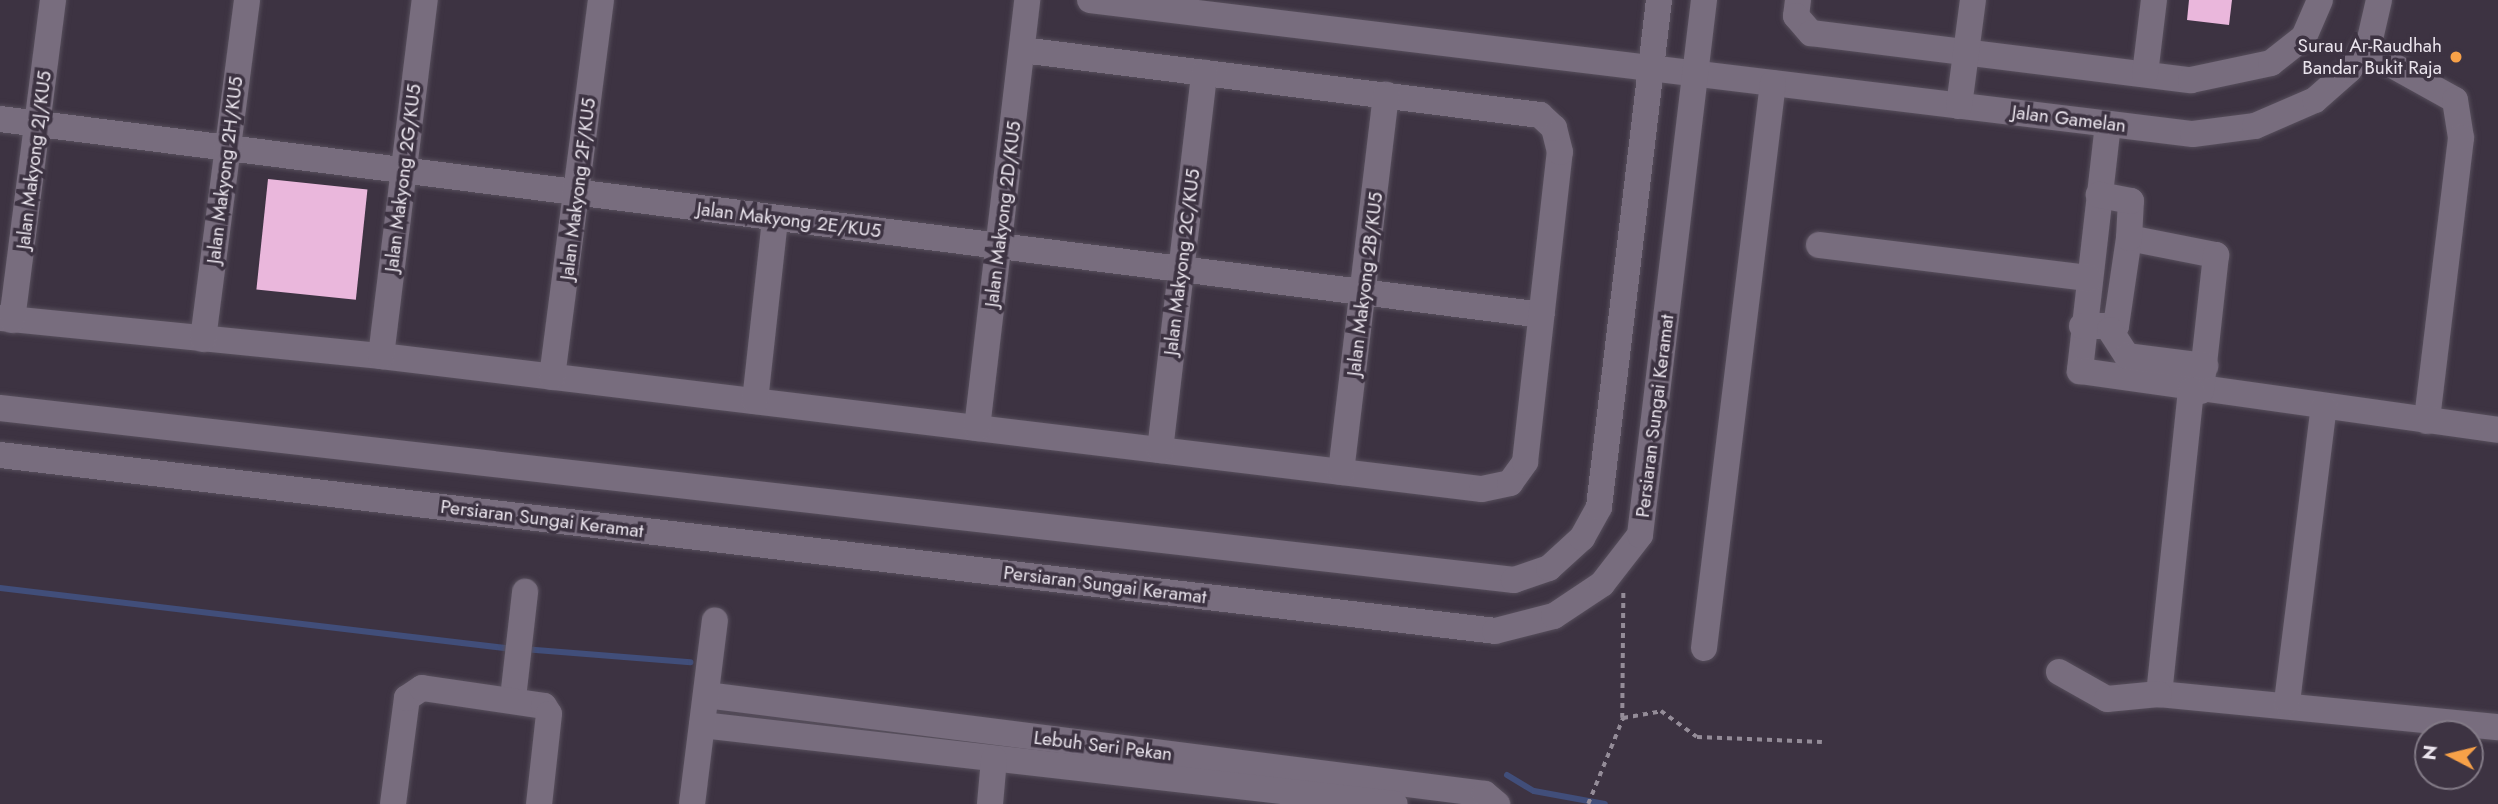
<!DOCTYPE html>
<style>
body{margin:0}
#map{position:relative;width:2498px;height:804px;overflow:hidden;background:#3d3342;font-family:Jost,sans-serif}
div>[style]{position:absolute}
.stream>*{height:6px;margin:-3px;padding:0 3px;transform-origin:3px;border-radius:3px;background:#414e7a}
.building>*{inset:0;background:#eab7dc;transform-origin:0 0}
.path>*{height:3.5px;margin-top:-1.75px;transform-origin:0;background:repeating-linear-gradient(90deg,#948c98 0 5px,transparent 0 10px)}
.roads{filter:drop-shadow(0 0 2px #574f5c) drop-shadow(0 0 2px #574f5c)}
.minor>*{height:26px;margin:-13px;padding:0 13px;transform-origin:13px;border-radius:13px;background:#786d7e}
.dots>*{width:19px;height:19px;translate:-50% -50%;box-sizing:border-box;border:4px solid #3d3342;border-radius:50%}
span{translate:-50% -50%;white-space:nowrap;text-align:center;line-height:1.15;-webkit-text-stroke:7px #3d3342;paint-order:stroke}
.poi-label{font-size:19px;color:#eae4ed}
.right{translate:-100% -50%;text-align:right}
.street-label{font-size:19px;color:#eae4ed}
.north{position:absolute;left:2414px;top:720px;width:70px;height:70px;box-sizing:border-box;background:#3d3342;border:2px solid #827a86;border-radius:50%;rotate:277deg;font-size:19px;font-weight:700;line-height:28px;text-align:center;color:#eae4ed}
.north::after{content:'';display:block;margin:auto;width:24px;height:32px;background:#f7a148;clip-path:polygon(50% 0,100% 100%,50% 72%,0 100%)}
</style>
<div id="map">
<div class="stream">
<i style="left:0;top:588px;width:517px;rotate:6.78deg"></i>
<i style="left:523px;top:649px;width:168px;rotate:4.5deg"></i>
<i style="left:1507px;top:775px;width:31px;rotate:31deg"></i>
<i style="left:1534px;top:791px;width:72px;rotate:10.4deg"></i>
</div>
<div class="building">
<i style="clip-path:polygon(2189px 0,2232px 0,2229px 25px,2187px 20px)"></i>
<i style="left:268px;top:179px;width:100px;height:111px;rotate:6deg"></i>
</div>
<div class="path">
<i style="left:1622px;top:718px;width:125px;rotate:-89.5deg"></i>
<i style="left:1588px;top:804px;width:93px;rotate:-67.9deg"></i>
<i style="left:1623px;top:718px;width:39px;rotate:-10deg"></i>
<i style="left:1661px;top:711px;width:44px;rotate:35.8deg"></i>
<i style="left:1697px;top:737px;width:125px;rotate:2.3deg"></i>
</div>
<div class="roads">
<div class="minor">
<i style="left:1090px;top:0;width:1111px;rotate:6.93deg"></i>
<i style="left:2193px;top:134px;width:63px;rotate:-7.4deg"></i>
<i style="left:2255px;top:126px;width:65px;rotate:-23.4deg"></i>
<i style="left:2315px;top:100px;width:45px;rotate:-41.4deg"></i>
<i style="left:2349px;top:70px;width:37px;rotate:-56deg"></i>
<i style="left:2370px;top:39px;width:40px;rotate:-77deg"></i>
<i style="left:1798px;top:0;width:16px;rotate:97deg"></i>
<i style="left:1796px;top:16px;width:23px;rotate:49deg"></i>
<i style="left:1811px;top:33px;width:383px;rotate:7.1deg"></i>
<i style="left:2191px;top:80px;width:82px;rotate:-12deg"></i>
<i style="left:2271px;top:63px;width:42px;rotate:-38.2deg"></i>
<i style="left:2304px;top:37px;width:40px;rotate:-66.6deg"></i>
<i style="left:2363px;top:49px;width:105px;rotate:29deg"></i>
<i style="left:2455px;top:100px;width:38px;rotate:81deg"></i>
<i style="left:2461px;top:138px;width:285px;rotate:96.9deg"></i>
<i style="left:2145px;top:74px;width:75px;rotate:-83.1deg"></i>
<i style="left:1959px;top:106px;width:107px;rotate:-82.5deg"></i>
<i style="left:0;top:119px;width:1554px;rotate:7.24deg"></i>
<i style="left:2108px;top:124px;width:249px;rotate:96.5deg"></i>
<i style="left:2080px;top:371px;width:422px;rotate:8deg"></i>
<i style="left:2129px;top:238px;width:89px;rotate:11.1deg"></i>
<i style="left:2216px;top:255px;width:137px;rotate:96.3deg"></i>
<i style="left:1819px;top:245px;width:272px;rotate:7deg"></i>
<i style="left:0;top:318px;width:383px;rotate:5.7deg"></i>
<i style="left:381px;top:356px;width:1109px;rotate:6.89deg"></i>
<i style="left:1482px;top:489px;width:29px;rotate:-12deg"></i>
<i style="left:1510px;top:483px;width:26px;rotate:-54deg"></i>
<i style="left:1525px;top:462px;width:312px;rotate:-83.6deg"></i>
<i style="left:1560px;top:152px;width:25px;rotate:-104deg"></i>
<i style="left:1554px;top:128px;width:19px;rotate:-137deg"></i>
<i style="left:1540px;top:115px;width:522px;rotate:-172.85deg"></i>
<i style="left:12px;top:320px;width:323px;rotate:-82.7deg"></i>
<i style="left:2082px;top:326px;width:34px"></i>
<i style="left:2116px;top:326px;width:89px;rotate:-81.6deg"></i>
<i style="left:2129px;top:238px;width:37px;rotate:-87deg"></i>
<i style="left:2131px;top:201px;width:33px;rotate:-169deg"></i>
<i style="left:2110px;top:330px;width:31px;rotate:57deg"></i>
<i style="left:2127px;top:356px;width:79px;rotate:7.3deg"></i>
<i style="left:203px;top:339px;width:342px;rotate:-82.6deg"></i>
<i style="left:381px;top:356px;width:359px;rotate:-83deg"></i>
<i style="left:552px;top:377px;width:380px;rotate:-82.6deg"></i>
<i style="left:2191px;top:390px;width:306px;rotate:96deg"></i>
<i style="left:2159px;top:694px;width:341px;rotate:5.6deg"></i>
<i style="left:755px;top:401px;width:183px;rotate:-83.7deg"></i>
<i style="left:0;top:408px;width:1524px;rotate:6.48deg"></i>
<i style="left:1514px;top:580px;width:37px;rotate:-19deg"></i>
<i style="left:1549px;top:568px;width:45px;rotate:-42.3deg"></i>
<i style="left:1582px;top:538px;width:35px;rotate:-61deg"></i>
<i style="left:1599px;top:507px;width:511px;rotate:-83.25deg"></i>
<i style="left:977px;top:428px;width:431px;rotate:-83.3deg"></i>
<i style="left:1160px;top:450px;width:380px;rotate:-83.3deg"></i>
<i style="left:0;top:455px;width:1505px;rotate:6.71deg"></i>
<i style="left:1495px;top:631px;width:61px;rotate:-14.3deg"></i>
<i style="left:1554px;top:616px;width:58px;rotate:-33.7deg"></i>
<i style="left:1602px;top:584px;width:62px;rotate:-52.2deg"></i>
<i style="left:1640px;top:535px;width:539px;rotate:-83.18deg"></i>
<i style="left:1341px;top:472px;width:380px;rotate:-83.2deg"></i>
<i style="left:1704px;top:648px;width:569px;rotate:-83.04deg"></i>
<i style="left:2059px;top:672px;width:55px;rotate:29.4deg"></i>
<i style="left:2107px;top:699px;width:52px;rotate:-5.5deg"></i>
<i style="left:706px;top:695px;width:785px;rotate:7.24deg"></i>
<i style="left:1485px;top:794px;width:16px;rotate:40deg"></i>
<i style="left:513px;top:698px;width:107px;rotate:-83.5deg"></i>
<i style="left:2287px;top:702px;width:297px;rotate:-82.9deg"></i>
<i style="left:702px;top:725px;width:697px;rotate:6.5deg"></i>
<i style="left:393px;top:804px;width:107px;rotate:-82.5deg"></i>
<i style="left:407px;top:698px;width:18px;rotate:-34deg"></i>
<i style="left:422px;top:688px;width:123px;rotate:8.4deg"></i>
<i style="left:544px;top:706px;width:9px;rotate:58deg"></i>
<i style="left:549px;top:714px;width:91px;rotate:96.3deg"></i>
<i style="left:692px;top:804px;width:185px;rotate:-82.9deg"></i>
<i style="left:990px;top:804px;width:45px;rotate:-84.9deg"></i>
</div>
</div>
<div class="dots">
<i style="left:2456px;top:57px;background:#f7a148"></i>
</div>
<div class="poi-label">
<span class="right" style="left:2442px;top:57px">Surau Ar-Raudhah<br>Bandar Bukit Raja</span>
</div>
<div class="street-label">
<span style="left:2069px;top:119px;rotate:7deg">Jalan Gamelan</span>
<span style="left:34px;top:160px;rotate:-83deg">Jalan Makyong 2J/KU5</span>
<span style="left:225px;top:170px;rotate:-83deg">Jalan Makyong 2H/KU5</span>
<span style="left:403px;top:178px;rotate:-83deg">Jalan Makyong 2G/KU5</span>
<span style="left:578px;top:189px;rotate:-83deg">Jalan Makyong 2F/KU5</span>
<span style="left:1003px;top:214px;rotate:-83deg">Jalan Makyong 2D/KU5</span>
<span style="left:789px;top:220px;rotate:7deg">Jalan Makyong 2E/KU5</span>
<span style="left:1182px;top:262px;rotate:-83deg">Jalan Makyong 2C/KU5</span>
<span style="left:1365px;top:284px;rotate:-83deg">Jalan Makyong 2B/KU5</span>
<span style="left:1655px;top:416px;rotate:-83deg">Persiaran Sungai Keramat</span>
<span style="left:542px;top:519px;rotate:7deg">Persiaran Sungai Keramat</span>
<span style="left:1105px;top:585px;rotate:7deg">Persiaran Sungai Keramat</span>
<span style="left:1103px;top:746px;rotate:7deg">Lebuh Seri Pekan</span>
</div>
<div class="north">N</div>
</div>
